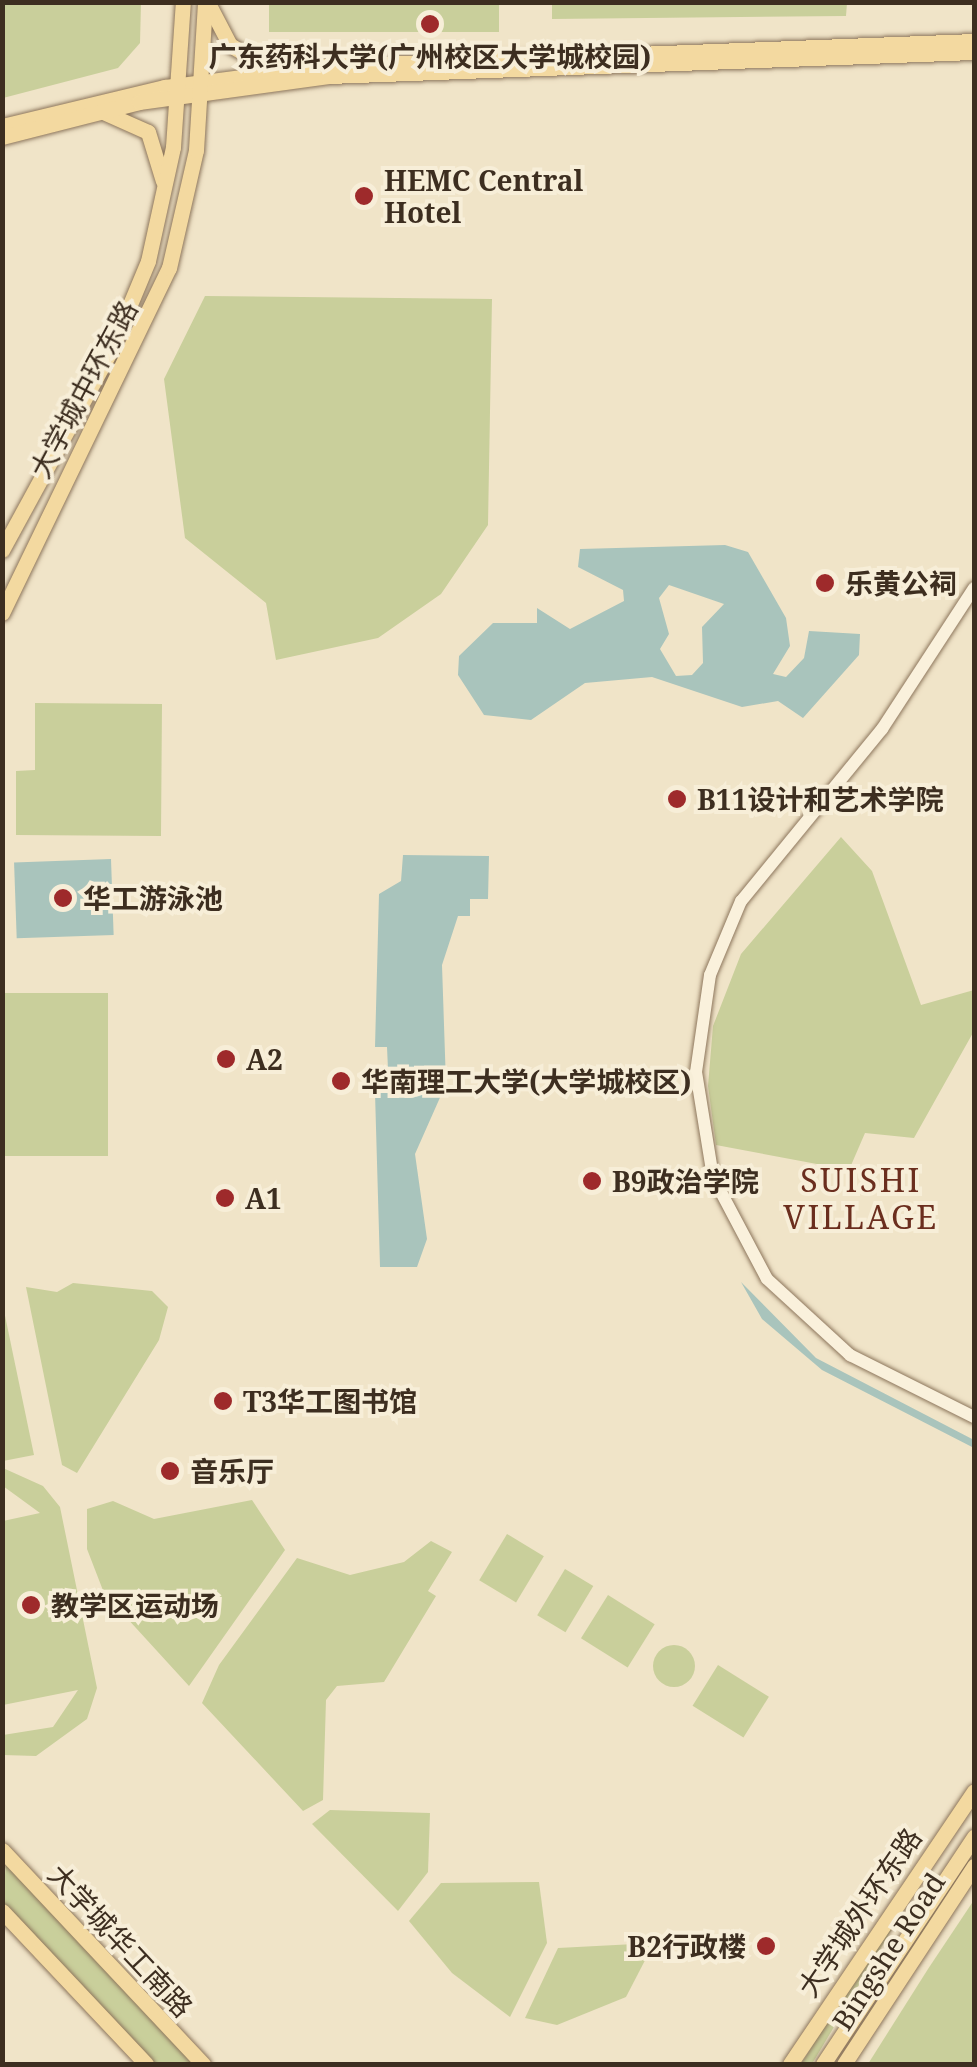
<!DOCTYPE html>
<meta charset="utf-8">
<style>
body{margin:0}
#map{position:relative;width:977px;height:2067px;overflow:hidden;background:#f0e4c8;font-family:"Noto Serif","Noto Sans SC",serif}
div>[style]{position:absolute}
.green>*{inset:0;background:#c9cf9b;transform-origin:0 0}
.round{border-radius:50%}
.water>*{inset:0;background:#a9c4bc;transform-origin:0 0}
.roads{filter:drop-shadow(0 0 2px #8d765c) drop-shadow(0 0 2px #8d765c)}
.minor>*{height:12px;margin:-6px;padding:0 6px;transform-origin:6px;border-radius:6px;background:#faf1dc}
.major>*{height:15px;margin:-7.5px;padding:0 7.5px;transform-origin:7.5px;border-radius:7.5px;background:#f3d9a0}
.dots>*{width:28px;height:28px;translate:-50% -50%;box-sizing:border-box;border:5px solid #f7eed8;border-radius:50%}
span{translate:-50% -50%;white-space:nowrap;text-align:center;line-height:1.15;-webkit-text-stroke:8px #f7eed8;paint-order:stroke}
.poi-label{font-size:28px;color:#3d2e20;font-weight:700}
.left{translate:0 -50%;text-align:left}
.right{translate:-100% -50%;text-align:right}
.street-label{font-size:28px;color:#3d2e20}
.quarter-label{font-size:32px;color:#6b2e1e;letter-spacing:2.5px}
.frame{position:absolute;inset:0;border:5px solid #3d2e20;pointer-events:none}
</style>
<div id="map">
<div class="green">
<i style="clip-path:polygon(3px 2px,141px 3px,140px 43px,118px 68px,3px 98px)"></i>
<i style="left:269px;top:3px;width:230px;height:29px"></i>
<i style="clip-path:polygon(552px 3px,847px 2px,847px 3px,846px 16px,552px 19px)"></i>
<i style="clip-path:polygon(205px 296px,492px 299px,488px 525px,441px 594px,378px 638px,276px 660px,266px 603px,185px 538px,164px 379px)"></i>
<i style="clip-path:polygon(35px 703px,162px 704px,161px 836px,16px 835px,16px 771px,35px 770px)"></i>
<i style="clip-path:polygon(841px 837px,872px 871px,921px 1005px,974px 990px,974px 1031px,914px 1138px,865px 1133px,849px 1170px,716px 1145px,708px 1086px,713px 1026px,741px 954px)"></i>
<i style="left:3px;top:993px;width:105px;height:163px"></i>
<i style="clip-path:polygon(73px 1283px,152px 1291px,168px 1307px,159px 1340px,77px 1473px,62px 1465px,26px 1287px,57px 1292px)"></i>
<i style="clip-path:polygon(3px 1306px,34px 1455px,3px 1461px,2px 1461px)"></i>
<i style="clip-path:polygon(3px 1468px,43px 1486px,60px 1507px,97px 1688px,87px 1719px,36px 1756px,3px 1755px,3px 1735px,53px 1727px,78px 1690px,3px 1705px,3px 1521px,40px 1513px,3px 1486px)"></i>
<i style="clip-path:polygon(252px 1500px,285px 1550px,189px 1686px,104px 1593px,87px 1549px,87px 1509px,113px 1501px,154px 1519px)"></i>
<i style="left:507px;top:1534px;width:43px;height:54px;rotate:31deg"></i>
<i style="clip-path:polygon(431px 1541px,452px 1552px,428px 1591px,436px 1596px,384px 1682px,337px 1686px,326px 1700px,323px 1800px,303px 1811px,202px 1703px,219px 1665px,297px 1558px,350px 1575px,404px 1562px)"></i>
<i style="left:565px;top:1569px;width:33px;height:54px;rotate:31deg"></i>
<i style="left:608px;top:1595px;width:55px;height:51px;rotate:32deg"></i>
<i class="round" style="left:653px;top:1645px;width:42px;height:42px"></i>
<i style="left:718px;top:1665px;width:60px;height:48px;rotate:32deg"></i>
<i style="clip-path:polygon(330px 1810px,430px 1813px,428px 1872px,398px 1911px,312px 1824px)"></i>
<i style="clip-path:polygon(6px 1860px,197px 2064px,151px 2064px,3px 1906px)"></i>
<i style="clip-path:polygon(539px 1882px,547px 1943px,510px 2017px,452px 1973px,409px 1921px,441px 1883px)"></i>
<i style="clip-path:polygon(974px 1900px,974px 2064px,868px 2064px,928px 1969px)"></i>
<i style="clip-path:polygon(904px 1909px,812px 2064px,801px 2064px,897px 1912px)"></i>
<i style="clip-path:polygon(654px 1943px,626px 1997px,557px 2025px,525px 2018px,558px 1948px)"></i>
</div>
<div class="water">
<i style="clip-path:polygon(evenodd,725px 545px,748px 552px,786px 618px,790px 646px,773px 674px,786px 677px,804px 658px,809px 631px,860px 634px,859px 655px,803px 718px,778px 701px,742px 707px,652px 677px,585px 683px,531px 720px,484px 715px,458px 675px,459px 656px,493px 623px,537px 623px,537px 608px,570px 629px,624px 601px,623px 590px,578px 567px,580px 549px,725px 545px,669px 585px,724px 604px,702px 627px,703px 663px,692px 675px,676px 676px,660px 649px,669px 634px,659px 598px,669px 585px)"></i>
<i style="clip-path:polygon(403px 855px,489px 856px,488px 899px,470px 899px,470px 916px,458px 916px,442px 965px,446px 1084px,415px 1154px,427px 1239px,417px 1267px,380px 1267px,375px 1093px,389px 1092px,387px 1047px,375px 1047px,379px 894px,401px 881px)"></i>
<i style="left:111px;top:859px;width:76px;height:97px;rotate:88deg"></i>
<i style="clip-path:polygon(741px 1282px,816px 1358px,974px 1440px,974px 1448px,822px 1370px,762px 1319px)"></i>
</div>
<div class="roads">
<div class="minor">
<i style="left:974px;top:588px;width:168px;rotate:123.1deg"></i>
<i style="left:882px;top:729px;width:222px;rotate:129.3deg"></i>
<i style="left:741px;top:901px;width:80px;rotate:112.7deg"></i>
<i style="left:710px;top:975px;width:98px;rotate:98.2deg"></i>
<i style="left:696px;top:1072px;width:106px;rotate:80.8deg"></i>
<i style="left:713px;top:1177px;width:115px;rotate:62.1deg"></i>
<i style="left:767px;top:1279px;width:113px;rotate:42.5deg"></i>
<i style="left:850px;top:1355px;width:139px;rotate:26.6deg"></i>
</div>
<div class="major">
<i style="left:208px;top:3px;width:47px;rotate:62.4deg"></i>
<i style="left:230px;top:45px;width:48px;rotate:30.3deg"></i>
<i style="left:103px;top:112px;width:49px;rotate:24deg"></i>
<i style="left:148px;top:132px;width:51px;rotate:73deg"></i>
<i style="left:2px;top:126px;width:168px;rotate:-13.5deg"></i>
<i style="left:165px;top:87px;width:163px;rotate:-7.4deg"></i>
<i style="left:327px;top:66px;width:647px;rotate:-2.21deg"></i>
<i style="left:2px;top:137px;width:141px;rotate:-14.3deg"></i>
<i style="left:139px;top:102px;width:191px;rotate:-7.8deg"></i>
<i style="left:328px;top:76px;width:646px;rotate:-2.13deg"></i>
<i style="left:2px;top:550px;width:228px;rotate:-61.4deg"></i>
<i style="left:111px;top:350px;width:96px;rotate:-67.4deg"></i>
<i style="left:148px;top:261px;width:117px;rotate:-77.6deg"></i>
<i style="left:173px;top:147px;width:145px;rotate:-86.1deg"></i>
<i style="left:2px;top:613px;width:383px;rotate:-64.2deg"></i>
<i style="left:169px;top:268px;width:121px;rotate:-77.1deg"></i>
<i style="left:196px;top:150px;width:148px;rotate:-86.5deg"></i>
<i style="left:2px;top:1850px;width:294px;rotate:46.8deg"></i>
<i style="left:2px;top:1911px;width:210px;rotate:46.7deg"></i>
<i style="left:790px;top:2064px;width:329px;rotate:-56deg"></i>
<i style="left:823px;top:2064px;width:273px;rotate:-56.4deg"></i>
<i style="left:844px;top:2064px;width:237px;rotate:-56.7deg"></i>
</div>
</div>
<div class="dots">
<i style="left:430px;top:24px;background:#9e2a2b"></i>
<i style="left:364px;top:196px;background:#9e2a2b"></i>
<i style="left:825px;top:583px;background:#9e2a2b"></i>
<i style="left:677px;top:799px;background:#9e2a2b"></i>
<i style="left:63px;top:898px;background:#9e2a2b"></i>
<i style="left:226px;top:1059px;background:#9e2a2b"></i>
<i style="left:341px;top:1081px;background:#9e2a2b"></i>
<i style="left:592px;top:1181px;background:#9e2a2b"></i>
<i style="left:225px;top:1198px;background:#9e2a2b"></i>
<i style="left:223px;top:1401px;background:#9e2a2b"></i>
<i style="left:170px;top:1471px;background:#9e2a2b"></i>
<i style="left:31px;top:1605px;background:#9e2a2b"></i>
<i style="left:766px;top:1946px;background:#9e2a2b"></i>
</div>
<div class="poi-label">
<span style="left:430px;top:56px">广东药科大学(广州校区大学城校园)</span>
<span class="left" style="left:384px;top:196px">HEMC Central<br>Hotel</span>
<span class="left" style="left:845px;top:583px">乐黄公祠</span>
<span class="left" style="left:697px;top:799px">B11设计和艺术学院</span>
<span class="left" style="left:83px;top:898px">华工游泳池</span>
<span class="left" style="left:246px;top:1059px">A2</span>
<span class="left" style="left:361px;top:1081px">华南理工大学(大学城校区)</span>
<span class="left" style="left:612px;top:1181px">B9政治学院</span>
<span class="left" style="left:245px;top:1198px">A1</span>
<span class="left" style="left:243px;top:1401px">T3华工图书馆</span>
<span class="left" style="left:190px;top:1471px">音乐厅</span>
<span class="left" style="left:51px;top:1605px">教学区运动场</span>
<span class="right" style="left:746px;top:1946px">B2行政楼</span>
</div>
<div class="street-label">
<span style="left:83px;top:389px;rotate:-62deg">大学城中环东路</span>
<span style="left:859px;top:1912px;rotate:-56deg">大学城外环东路</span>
<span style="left:121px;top:1940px;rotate:47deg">大学城华工南路</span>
<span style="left:888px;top:1951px;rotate:-57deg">Bingshe Road</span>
</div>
<div class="quarter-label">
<span style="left:861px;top:1199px">SUISHI<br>VILLAGE</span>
</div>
<div class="frame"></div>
</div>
